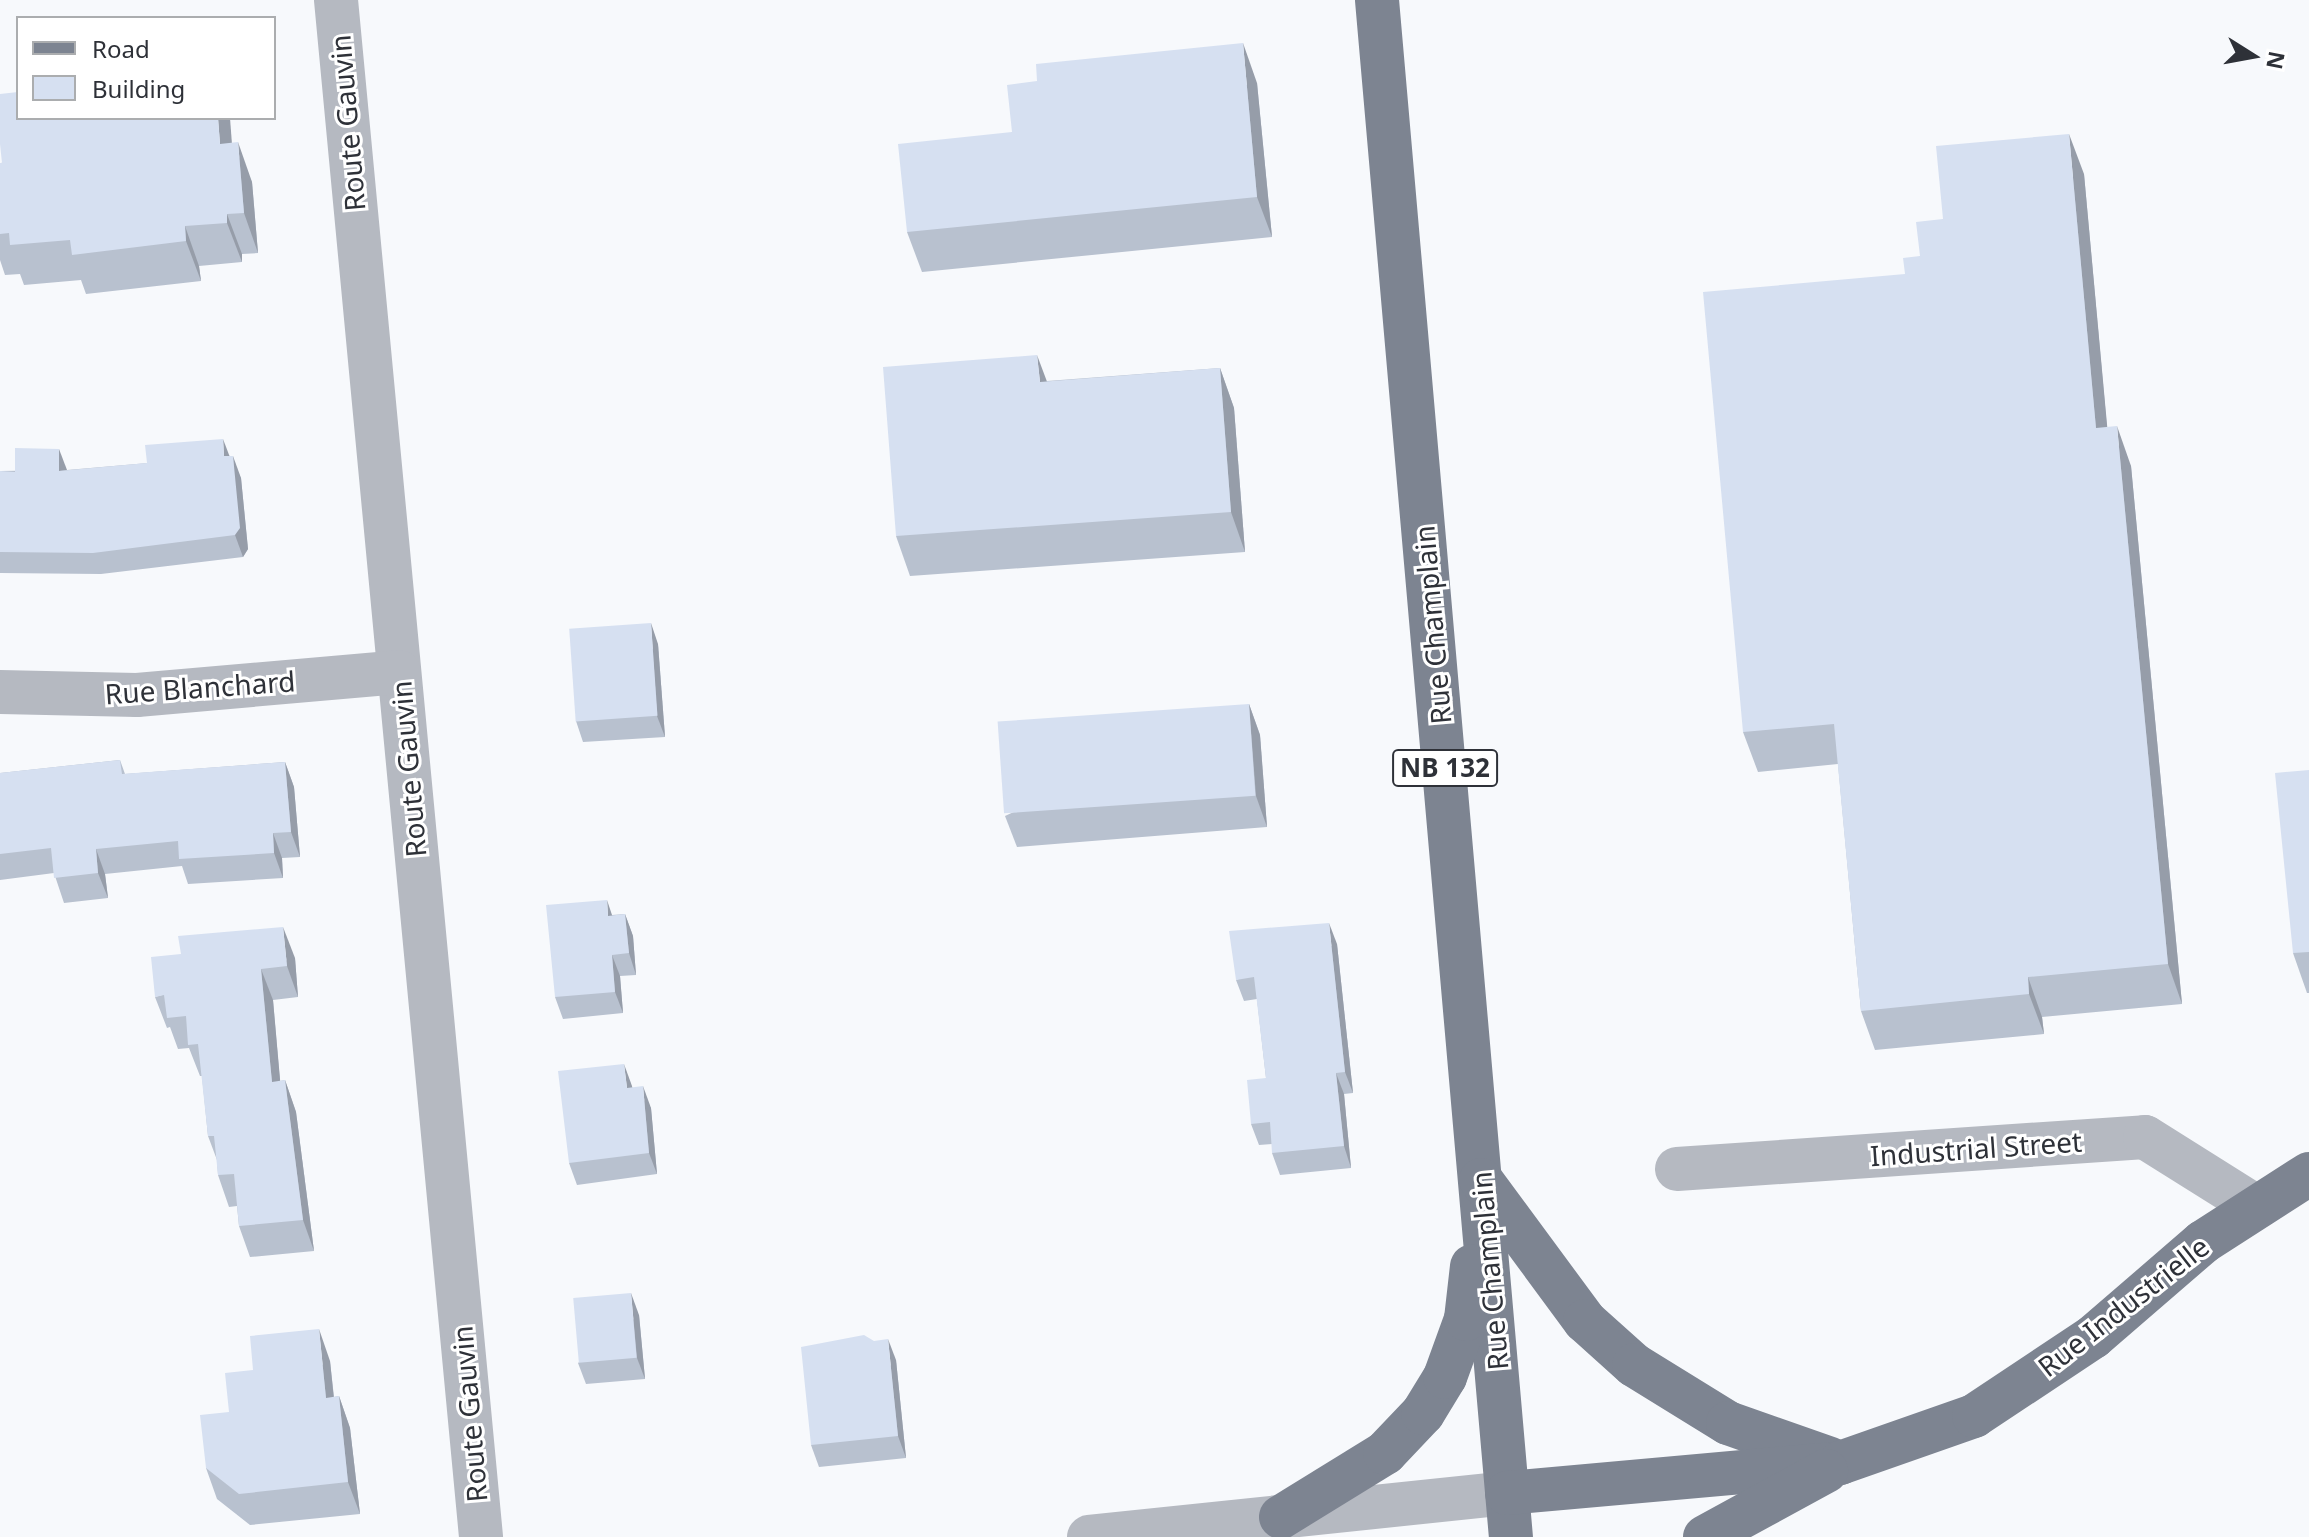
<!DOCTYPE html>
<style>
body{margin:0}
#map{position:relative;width:2309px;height:1537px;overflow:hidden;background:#f7f9fc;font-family:"Noto Sans",sans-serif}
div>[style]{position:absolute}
.minor>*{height:44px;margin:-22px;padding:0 22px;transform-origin:22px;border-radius:22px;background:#b5b9c1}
.major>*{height:44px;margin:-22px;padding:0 22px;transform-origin:22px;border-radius:22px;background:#7d8491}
.wall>*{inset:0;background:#b8c1cf}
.shaded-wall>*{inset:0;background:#969da9}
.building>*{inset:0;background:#d6e0f1;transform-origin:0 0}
span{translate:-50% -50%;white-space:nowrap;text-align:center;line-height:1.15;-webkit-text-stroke:6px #fff;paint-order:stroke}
.shield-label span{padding:2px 6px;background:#fff;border:2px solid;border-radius:6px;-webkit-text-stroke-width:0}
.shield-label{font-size:26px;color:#2e3138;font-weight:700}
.street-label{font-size:28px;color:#2e3138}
.legend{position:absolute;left:16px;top:16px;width:260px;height:104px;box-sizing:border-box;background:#fff;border:2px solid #abadaf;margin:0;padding:10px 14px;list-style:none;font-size:24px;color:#2e3138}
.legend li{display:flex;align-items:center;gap:16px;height:40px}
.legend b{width:40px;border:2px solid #abadaf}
.north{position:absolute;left:2213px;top:16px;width:80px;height:80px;-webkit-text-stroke:6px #fff;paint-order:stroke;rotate:101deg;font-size:22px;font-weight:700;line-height:32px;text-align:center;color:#2e3138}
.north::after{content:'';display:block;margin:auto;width:28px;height:36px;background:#2e3138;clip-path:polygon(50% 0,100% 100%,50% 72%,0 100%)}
</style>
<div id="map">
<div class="minor">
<i style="left:336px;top:0;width:1544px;rotate:84.61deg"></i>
<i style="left:0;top:692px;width:137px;rotate:1.3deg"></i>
<i style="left:137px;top:695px;width:263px;rotate:-5deg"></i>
<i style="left:1677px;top:1169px;width:469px;rotate:-3.9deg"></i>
<i style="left:2145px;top:1137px;width:130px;rotate:32.1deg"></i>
<i style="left:1089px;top:1537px;width:420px;rotate:-6deg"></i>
</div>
<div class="major">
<i style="left:1377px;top:0;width:1543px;rotate:85.02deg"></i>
<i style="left:1481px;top:1180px;width:175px;rotate:53.6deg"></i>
<i style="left:1585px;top:1321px;width:66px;rotate:41.9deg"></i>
<i style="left:1634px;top:1365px;width:110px;rotate:31.7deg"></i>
<i style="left:1728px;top:1423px;width:108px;rotate:19.4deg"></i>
<i style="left:1507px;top:1493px;width:334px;rotate:-5.1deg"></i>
<i style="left:1840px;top:1463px;width:142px;rotate:-19.3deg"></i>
<i style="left:1974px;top:1416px;width:143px;rotate:-33.6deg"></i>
<i style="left:2093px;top:1337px;width:145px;rotate:-40.8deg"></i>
<i style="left:2203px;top:1242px;width:126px;rotate:-32.7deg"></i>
<i style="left:1281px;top:1517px;width:122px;rotate:-31.6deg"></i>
<i style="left:1385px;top:1453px;width:55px;rotate:-46.5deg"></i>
<i style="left:1423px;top:1413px;width:42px;rotate:-58.6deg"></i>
<i style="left:1445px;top:1377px;width:62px;rotate:-70.1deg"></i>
<i style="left:1466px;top:1319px;width:53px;rotate:-83.5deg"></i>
<i style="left:1705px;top:1537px;width:138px;rotate:-28.6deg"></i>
</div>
<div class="wall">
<i style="clip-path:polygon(1257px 83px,1272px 237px,922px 272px,907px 232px,1012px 132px)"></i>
<i style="clip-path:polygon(232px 143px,252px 182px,258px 253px,242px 254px,242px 262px,199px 266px,201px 281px,86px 294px,81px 280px,24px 285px,20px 274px,5px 275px,0 260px,0 163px)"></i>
<i style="clip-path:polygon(2084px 174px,2107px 427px,2131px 466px,2182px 1004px,2042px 1017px,2044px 1034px,1875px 1050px,1861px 1011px,1838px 764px,1758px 772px,1743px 732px,1905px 274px,1920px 256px,1943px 219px)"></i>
<i style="clip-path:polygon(1220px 368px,1234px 408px,1245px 552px,910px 576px,896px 536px,1047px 381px)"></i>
<i style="clip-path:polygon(229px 456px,241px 478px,248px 549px,243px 557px,101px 574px,0 573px,0 471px,67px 470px)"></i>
<i style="clip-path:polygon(658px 644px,665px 737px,583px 742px,576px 721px)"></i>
<i style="clip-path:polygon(1249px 704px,1260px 735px,1267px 827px,1017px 847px,1005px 816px)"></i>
<i style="clip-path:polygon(120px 760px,125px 774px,285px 762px,294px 787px,300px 857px,282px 858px,283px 878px,188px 884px,182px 866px,105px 874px,108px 898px,64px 903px,54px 873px,0 880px,0 773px)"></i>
<i style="clip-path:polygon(2309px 770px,2309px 993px,2307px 993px,2293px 953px)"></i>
<i style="clip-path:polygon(625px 914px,633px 936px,636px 975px,620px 976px,623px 1013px,563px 1019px,555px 997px,612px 915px)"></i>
<i style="clip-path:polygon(1337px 944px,1353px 1093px,1344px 1094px,1351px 1168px,1280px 1175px,1272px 1153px,1272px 1144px,1259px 1145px,1251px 1124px,1266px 1078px,1257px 999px,1244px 1001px,1236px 980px)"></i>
<i style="clip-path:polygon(295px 958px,298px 997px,273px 1000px,280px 1081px,285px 1080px,296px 1112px,314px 1251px,250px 1257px,239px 1226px,237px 1206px,229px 1207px,218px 1175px,217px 1160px,208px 1136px,202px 1076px,200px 1076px,189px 1048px,178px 1049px,170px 1027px,167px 1028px,155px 997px)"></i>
<i style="clip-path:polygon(632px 1087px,651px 1108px,657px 1174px,577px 1185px,569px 1163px)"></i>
<i style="clip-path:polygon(639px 1315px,645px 1379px,586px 1384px,578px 1363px)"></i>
<i style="clip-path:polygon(896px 1360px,906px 1458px,819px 1467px,811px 1445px)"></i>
<i style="clip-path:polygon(330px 1361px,334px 1397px,339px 1396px,350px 1428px,360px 1514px,250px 1525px,217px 1499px,206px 1468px,229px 1412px)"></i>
</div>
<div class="shaded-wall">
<i style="clip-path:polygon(1243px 43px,1257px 83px,1272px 237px,1257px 197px)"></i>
<i style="clip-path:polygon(218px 118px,230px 118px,235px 184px,220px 144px)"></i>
<i style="clip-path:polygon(2069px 134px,2084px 174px,2111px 468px,2096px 428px)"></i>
<i style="clip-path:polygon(238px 142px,252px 182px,258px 253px,244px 213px)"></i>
<i style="clip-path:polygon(227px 214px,242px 254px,242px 262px,227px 223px)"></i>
<i style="clip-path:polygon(185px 226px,199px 266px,201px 281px,186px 241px)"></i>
<i style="clip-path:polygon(1037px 355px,1052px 395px,1040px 382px)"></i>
<i style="clip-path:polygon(1220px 368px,1234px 408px,1245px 552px,1231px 512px)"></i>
<i style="clip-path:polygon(2117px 426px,2131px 466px,2182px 1004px,2168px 964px)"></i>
<i style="clip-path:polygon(223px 439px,231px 460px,224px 456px)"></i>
<i style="clip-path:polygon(59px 449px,67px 470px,59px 471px)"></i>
<i style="clip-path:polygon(233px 456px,241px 478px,248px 549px,243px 557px,235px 535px)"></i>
<i style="clip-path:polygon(651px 623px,658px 644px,665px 737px,657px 716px)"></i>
<i style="clip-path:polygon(1249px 704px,1260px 735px,1267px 827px,1256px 796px)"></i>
<i style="clip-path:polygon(285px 762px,294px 787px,300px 857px,291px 832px)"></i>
<i style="clip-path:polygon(273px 833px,282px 858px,283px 878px,274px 853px)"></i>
<i style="clip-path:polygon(96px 849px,105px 874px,108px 898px,98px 873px)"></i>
<i style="clip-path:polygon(607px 900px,614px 921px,608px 916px)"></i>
<i style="clip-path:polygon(625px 914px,633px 936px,636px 975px,629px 953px)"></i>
<i style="clip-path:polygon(1329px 923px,1337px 944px,1353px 1093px,1345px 1072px)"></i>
<i style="clip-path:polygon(283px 927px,295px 958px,298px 997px,287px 966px)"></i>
<i style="clip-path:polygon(612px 955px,620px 976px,623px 1013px,615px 992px)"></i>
<i style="clip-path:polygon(261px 969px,273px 1000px,283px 1113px,272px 1082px)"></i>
<i style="clip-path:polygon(2028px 977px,2042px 1017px,2044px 1034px,2029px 994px)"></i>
<i style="clip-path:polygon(624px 1064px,632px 1086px,635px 1109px,627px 1088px)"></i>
<i style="clip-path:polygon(1336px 1073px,1344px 1094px,1351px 1168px,1344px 1146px)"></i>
<i style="clip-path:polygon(285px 1080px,296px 1112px,314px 1251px,303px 1220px)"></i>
<i style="clip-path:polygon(643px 1086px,651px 1108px,657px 1174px,649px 1153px)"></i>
<i style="clip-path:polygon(631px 1293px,639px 1315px,645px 1379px,637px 1358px)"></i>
<i style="clip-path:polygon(319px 1329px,330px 1361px,337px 1429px,326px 1398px)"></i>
<i style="clip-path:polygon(888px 1339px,896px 1360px,906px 1458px,898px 1436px)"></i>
<i style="clip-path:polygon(339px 1396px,350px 1428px,360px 1514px,348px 1482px)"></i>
</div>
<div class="building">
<i style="clip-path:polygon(1243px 43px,1257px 197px,907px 232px,898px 144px,1012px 132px,1007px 85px,1037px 81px,1036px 64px)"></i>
<i style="clip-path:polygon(18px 92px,18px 118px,218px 118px,220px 144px,238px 142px,244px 213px,227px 214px,227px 223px,185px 226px,186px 241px,72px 255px,70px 240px,10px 245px,9px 233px,0 234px,0 163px,2px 163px,0 144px,0 94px)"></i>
<i style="clip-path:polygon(2069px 134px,2096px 428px,2117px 426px,2168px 964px,2028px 977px,2029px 994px,1861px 1011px,1834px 724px,1743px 732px,1703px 292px,1905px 274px,1903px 258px,1920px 256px,1916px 222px,1943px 219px,1936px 146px)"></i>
<i style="clip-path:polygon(1037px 355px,1040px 382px,1220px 368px,1231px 512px,896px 536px,883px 367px)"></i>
<i style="clip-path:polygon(223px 439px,224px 456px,233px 456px,240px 528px,235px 535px,93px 553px,0 552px,0 471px,15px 472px,15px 448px,59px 449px,59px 471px,147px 463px,145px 445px)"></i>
<i style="left:651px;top:623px;width:93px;height:82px;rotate:86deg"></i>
<i style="left:1249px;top:704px;width:92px;height:252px;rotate:86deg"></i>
<i style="clip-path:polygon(120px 760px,122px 774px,285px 762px,291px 832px,273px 833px,274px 853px,179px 859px,178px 841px,96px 849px,98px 873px,54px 878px,51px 848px,0 854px,0 773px)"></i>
<i style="clip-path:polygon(2309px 770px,2309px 952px,2293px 953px,2275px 773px)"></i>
<i style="clip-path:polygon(607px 900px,608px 916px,625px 914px,629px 953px,612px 955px,615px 992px,555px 997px,546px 905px)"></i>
<i style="clip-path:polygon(1329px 923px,1345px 1072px,1336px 1073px,1344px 1146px,1272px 1153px,1270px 1122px,1251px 1124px,1247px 1080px,1266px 1078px,1254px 977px,1236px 980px,1229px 931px)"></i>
<i style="clip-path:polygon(283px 927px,287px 966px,261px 969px,272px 1082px,285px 1080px,303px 1220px,239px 1226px,234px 1174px,218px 1175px,214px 1136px,208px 1136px,198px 1044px,188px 1045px,186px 1016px,167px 1018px,164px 995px,155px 997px,151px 957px,181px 954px,178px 936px)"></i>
<i style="clip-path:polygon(624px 1064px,627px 1088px,643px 1086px,649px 1153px,569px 1163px,558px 1071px)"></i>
<i style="left:631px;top:1293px;width:65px;height:58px;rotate:85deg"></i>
<i style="clip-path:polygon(319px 1329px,326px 1398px,339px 1396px,348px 1482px,239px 1494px,206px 1468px,200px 1415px,229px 1412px,225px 1373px,253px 1370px,250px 1336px)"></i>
<i style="clip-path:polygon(864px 1335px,874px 1341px,888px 1339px,898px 1436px,811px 1445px,801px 1347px)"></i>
</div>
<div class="shield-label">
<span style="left:1445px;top:768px">NB 132</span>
</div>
<div class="street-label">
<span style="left:347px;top:123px;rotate:-95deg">Route Gauvin</span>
<span style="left:1432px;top:625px;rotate:-95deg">Rue Champlain</span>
<span style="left:200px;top:687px;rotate:-4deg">Rue Blanchard</span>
<span style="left:408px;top:769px;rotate:-95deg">Route Gauvin</span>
<span style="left:1976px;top:1148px;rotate:-4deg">Industrial Street</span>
<span style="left:1489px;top:1271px;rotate:-95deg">Rue Champlain</span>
<span style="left:2123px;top:1306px;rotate:-38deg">Rue Industrielle</span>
<span style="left:469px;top:1414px;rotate:-95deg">Route Gauvin</span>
</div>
<ul class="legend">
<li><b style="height:10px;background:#7d8491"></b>Road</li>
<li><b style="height:22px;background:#d6e0f1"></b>Building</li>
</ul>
<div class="north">N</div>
</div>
